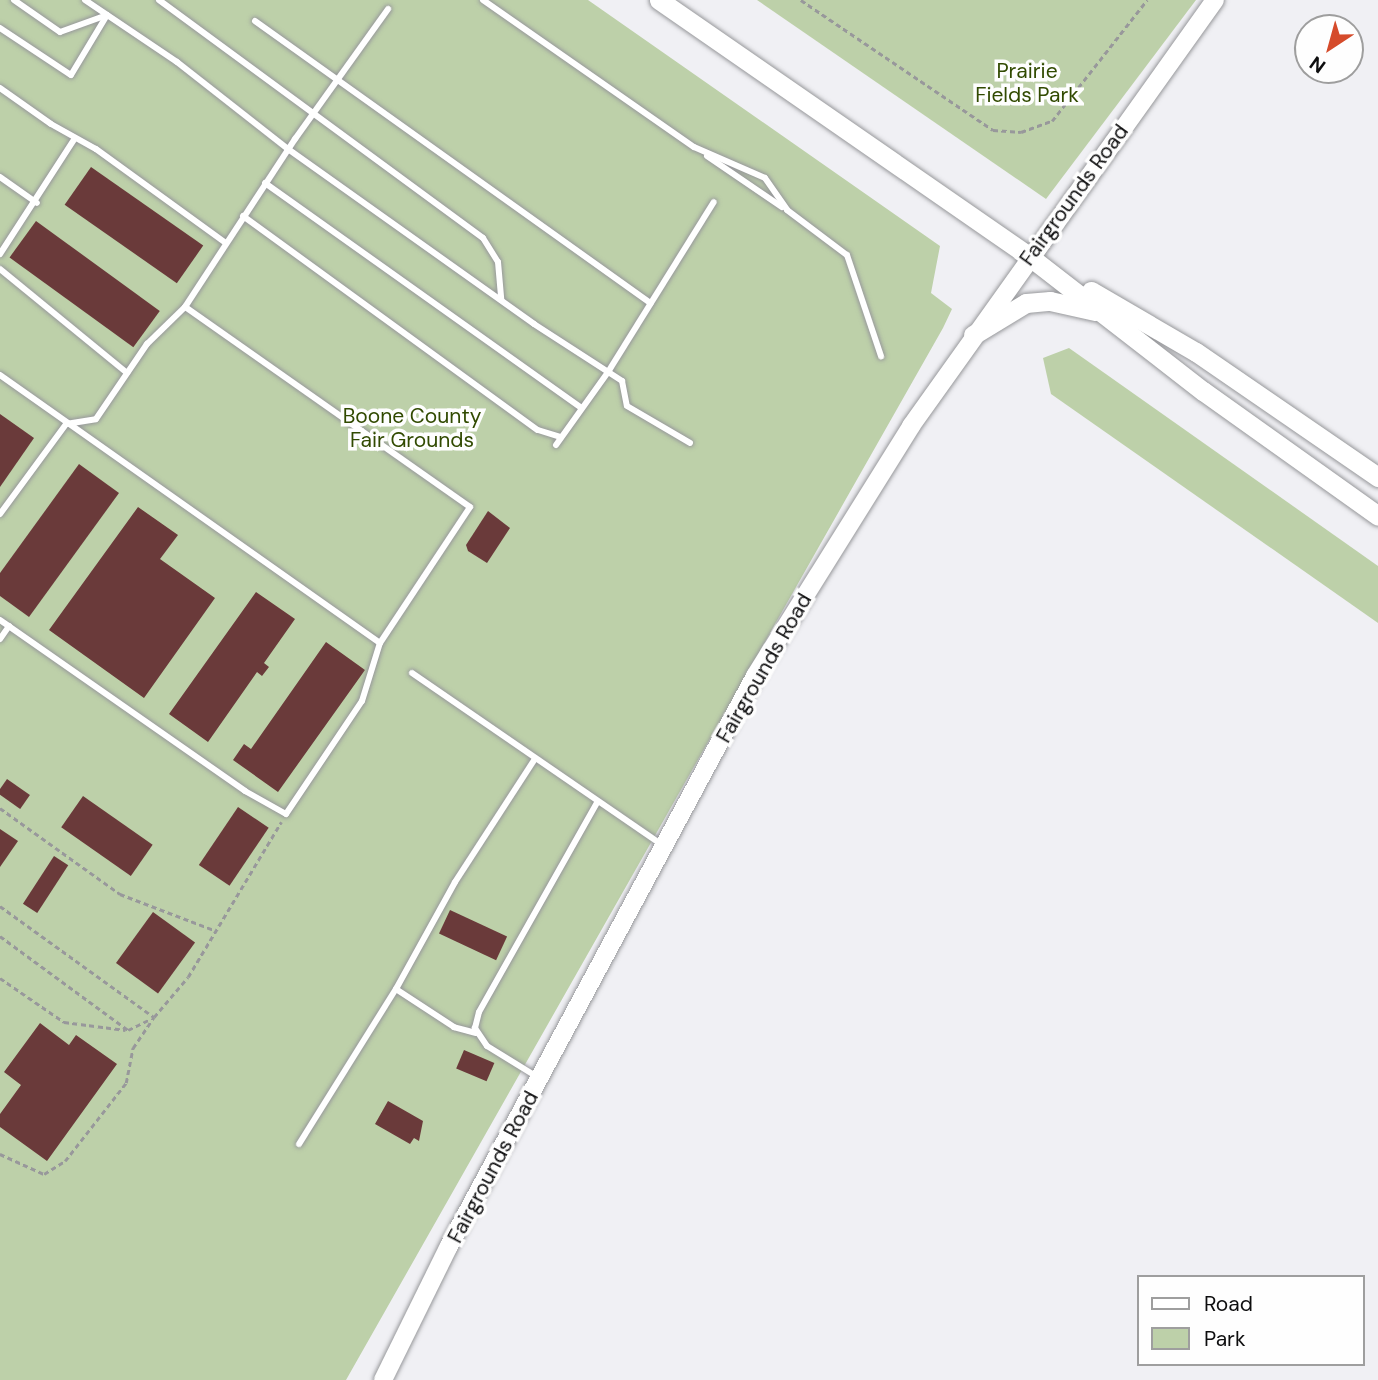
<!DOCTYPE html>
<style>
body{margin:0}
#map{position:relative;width:1378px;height:1380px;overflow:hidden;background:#f0f0f4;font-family:"DM Sans",sans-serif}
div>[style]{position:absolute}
.green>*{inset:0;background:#bdd0a9}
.building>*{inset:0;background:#6a3a3a;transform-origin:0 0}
.path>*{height:2.5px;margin-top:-1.25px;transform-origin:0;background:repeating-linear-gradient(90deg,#98989b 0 5px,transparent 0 8.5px)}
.roads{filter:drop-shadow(0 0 2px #97989b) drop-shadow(0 0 2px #97989b)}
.lane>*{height:6px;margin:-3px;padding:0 3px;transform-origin:3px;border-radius:3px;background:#fff}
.secondary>*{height:18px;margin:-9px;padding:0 9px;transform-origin:9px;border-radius:9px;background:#fff}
.primary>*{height:19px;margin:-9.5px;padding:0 9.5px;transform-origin:9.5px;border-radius:9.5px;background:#fff}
span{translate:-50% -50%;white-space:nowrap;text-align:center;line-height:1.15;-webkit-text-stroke:7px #fefefe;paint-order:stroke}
.park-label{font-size:21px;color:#314a01}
.street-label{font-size:21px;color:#0e0e0f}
.legend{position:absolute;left:1137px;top:1275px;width:228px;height:91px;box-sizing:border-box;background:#fefefe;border:2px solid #9e9e9e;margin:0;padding:9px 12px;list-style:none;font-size:21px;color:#0e0e0f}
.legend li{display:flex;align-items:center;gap:14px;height:35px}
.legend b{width:35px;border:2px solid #9e9e9e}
.north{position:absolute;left:1294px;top:14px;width:70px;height:70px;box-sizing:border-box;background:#fefefe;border:2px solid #9e9e9e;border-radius:50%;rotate:216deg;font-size:19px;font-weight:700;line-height:28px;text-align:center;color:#0e0e0f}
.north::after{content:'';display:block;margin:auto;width:24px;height:32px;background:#d54b2b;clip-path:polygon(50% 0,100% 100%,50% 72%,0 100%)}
</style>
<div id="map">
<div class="green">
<i style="clip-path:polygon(0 0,588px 0,940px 246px,931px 293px,952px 309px,943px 328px,346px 1380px,0 1380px)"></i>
<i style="clip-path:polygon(757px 0,1196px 0,1046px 199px)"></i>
<i style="clip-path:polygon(1069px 348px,1378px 566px,1378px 623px,1051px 394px,1043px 358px)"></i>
</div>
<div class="building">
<i style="left:91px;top:167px;width:137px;height:46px;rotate:35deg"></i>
<i style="left:36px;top:221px;width:153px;height:45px;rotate:36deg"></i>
<i style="clip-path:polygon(0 414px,34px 438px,0 487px)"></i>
<i style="clip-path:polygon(79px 464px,119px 493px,29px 617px,0 596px,0 573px)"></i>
<i style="clip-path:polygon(138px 507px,178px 535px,160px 559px,215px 598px,144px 698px,49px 630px)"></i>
<i style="clip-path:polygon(488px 511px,510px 528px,487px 563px,468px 551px,466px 545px)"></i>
<i style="clip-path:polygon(256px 592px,295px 619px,264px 663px,269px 667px,262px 676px,257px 672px,208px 742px,169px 714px)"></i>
<i style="clip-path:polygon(326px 642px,365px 670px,278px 792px,233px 760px,244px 744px,251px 749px)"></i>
<i style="left:7px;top:779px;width:28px;height:17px;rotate:35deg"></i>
<i style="left:83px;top:796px;width:85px;height:38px;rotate:35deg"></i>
<i style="left:238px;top:807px;width:37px;height:70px;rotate:34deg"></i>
<i style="clip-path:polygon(0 829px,18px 841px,0 867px)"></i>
<i style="left:54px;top:856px;width:17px;height:57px;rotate:33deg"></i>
<i style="left:450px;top:910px;width:63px;height:26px;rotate:25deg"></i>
<i style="left:153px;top:912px;width:52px;height:63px;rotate:36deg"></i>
<i style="clip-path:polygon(40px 1023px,69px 1045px,76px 1035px,117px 1064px,47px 1161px,0 1127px,0 1114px,21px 1085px,4px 1072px)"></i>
<i style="left:464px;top:1050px;width:33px;height:20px;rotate:23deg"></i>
<i style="clip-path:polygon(388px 1101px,423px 1121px,419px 1141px,414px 1138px,410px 1144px,375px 1124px)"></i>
</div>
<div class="path">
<i style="left:801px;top:0;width:232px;rotate:34.1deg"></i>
<i style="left:993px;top:130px;width:28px;rotate:4deg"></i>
<i style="left:1021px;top:132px;width:33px;rotate:-20deg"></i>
<i style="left:1052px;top:121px;width:154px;rotate:-51.9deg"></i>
<i style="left:0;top:808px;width:148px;rotate:35.6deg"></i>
<i style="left:120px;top:894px;width:101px;rotate:21deg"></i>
<i style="left:0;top:906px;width:190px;rotate:35.8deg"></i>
<i style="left:154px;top:1017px;width:52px;rotate:-49.6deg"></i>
<i style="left:188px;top:977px;width:181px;rotate:-59deg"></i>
<i style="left:0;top:936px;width:159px;rotate:36.3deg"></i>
<i style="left:128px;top:1030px;width:25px;rotate:-26deg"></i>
<i style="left:0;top:978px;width:78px;rotate:34.5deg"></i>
<i style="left:64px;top:1022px;width:62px;rotate:7.5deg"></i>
<i style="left:0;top:1154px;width:48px;rotate:24.4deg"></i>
<i style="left:44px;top:1174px;width:25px;rotate:-32deg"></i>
<i style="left:65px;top:1161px;width:99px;rotate:-52deg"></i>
<i style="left:126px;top:1083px;width:36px;rotate:-79deg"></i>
<i style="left:133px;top:1048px;width:37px;rotate:-56deg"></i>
</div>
<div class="roads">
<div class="lane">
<i style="left:14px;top:0;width:56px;rotate:34.8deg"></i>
<i style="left:60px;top:32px;width:50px;rotate:-19.9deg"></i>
<i style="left:85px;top:0;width:111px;rotate:34deg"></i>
<i style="left:177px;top:62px;width:141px;rotate:38.1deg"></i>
<i style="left:288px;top:149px;width:302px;rotate:35.4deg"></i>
<i style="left:534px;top:324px;width:105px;rotate:32.9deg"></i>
<i style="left:622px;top:381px;width:25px;rotate:79deg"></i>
<i style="left:627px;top:406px;width:73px;rotate:30.4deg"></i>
<i style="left:159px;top:0;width:402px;rotate:36.3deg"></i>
<i style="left:483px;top:238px;width:28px;rotate:58deg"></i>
<i style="left:498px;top:262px;width:38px;rotate:85deg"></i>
<i style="left:483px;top:0;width:257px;rotate:34.9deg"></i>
<i style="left:694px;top:147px;width:77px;rotate:23.6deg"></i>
<i style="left:765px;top:178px;width:39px;rotate:55deg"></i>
<i style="left:787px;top:210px;width:75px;rotate:36.9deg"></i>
<i style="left:847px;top:255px;width:107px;rotate:71.4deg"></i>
<i style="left:255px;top:21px;width:486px;rotate:35.5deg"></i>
<i style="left:0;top:28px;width:85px;rotate:33.5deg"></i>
<i style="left:71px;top:75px;width:70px;rotate:-59deg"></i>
<i style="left:0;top:88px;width:62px;rotate:35.2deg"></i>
<i style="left:51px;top:124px;width:51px;rotate:29.1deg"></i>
<i style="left:96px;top:149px;width:160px;rotate:35.9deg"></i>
<i style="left:707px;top:156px;width:91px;rotate:34.2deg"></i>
<i style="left:0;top:177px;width:45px;rotate:35.1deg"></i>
<i style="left:265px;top:183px;width:387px;rotate:35.4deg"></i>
<i style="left:243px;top:216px;width:364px;rotate:36deg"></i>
<i style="left:538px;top:430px;width:24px;rotate:17deg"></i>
<i style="left:0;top:254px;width:138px;rotate:-57.1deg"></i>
<i style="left:0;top:269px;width:164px;rotate:39.3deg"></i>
<i style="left:0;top:375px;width:465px;rotate:35.2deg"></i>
<i style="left:556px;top:445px;width:90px;rotate:-54.5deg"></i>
<i style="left:608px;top:372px;width:200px;rotate:-58.1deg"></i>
<i style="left:0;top:514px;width:112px;rotate:-53.7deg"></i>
<i style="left:66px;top:424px;width:30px;rotate:-9deg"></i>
<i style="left:96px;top:419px;width:91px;rotate:-55.8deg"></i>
<i style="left:147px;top:344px;width:53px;rotate:-44.2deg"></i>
<i style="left:185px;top:307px;width:201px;rotate:-56.8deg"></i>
<i style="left:295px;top:139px;width:160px;rotate:-54.4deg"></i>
<i style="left:0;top:620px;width:299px;rotate:34.9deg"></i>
<i style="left:245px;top:791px;width:47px;rotate:29.3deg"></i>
<i style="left:286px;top:814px;width:136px;rotate:-56.1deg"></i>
<i style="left:362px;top:701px;width:61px;rotate:-72.8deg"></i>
<i style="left:380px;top:643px;width:163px;rotate:-56.5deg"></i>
<i style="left:470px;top:507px;width:348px;rotate:-144.9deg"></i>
<i style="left:0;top:639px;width:16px;rotate:-55deg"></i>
<i style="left:412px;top:673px;width:302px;rotate:34.5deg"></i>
<i style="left:476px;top:1033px;width:23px;rotate:-165deg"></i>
<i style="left:454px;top:1027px;width:69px;rotate:-146.8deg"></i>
<i style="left:396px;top:989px;width:122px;rotate:-61.1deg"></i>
<i style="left:455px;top:882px;width:147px;rotate:-57deg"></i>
<i style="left:539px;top:1078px;width:61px;rotate:-148.4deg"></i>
<i style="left:487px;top:1046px;width:22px;rotate:-124deg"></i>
<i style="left:475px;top:1028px;width:16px;rotate:-76deg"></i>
<i style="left:479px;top:1012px;width:240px;rotate:-60.6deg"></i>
<i style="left:299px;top:1144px;width:183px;rotate:-58deg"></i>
</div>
<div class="secondary">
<i style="left:383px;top:1380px;width:149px;rotate:-63.8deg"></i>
<i style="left:449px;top:1246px;width:647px;rotate:-61.77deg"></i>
<i style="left:755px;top:676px;width:295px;rotate:-58deg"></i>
<i style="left:911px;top:426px;width:523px;rotate:-54.49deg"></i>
</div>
<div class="primary">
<i style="left:659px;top:0;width:451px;rotate:34.7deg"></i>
<i style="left:1030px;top:257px;width:219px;rotate:37.8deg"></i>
<i style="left:1203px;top:391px;width:215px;rotate:35.5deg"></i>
<i style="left:1091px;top:291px;width:121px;rotate:30.2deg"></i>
<i style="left:1196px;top:352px;width:221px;rotate:34.5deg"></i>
<i style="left:973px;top:335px;width:62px;rotate:-31.1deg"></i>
<i style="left:1026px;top:303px;width:24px;rotate:-5deg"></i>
<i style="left:1050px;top:301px;width:46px;rotate:12.5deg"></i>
</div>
</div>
<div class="park-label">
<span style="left:1027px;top:83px">Prairie<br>Fields Park</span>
<span style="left:412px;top:428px">Boone County<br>Fair Grounds</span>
</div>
<div class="street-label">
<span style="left:1074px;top:195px;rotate:-54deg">Fairgrounds Road</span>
<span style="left:764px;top:668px;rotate:-60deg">Fairgrounds Road</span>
<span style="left:493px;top:1167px;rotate:-62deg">Fairgrounds Road</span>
</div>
<ul class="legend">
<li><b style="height:9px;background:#fff"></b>Road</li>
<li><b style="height:19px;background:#bdd0a9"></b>Park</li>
</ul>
<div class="north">N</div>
</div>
